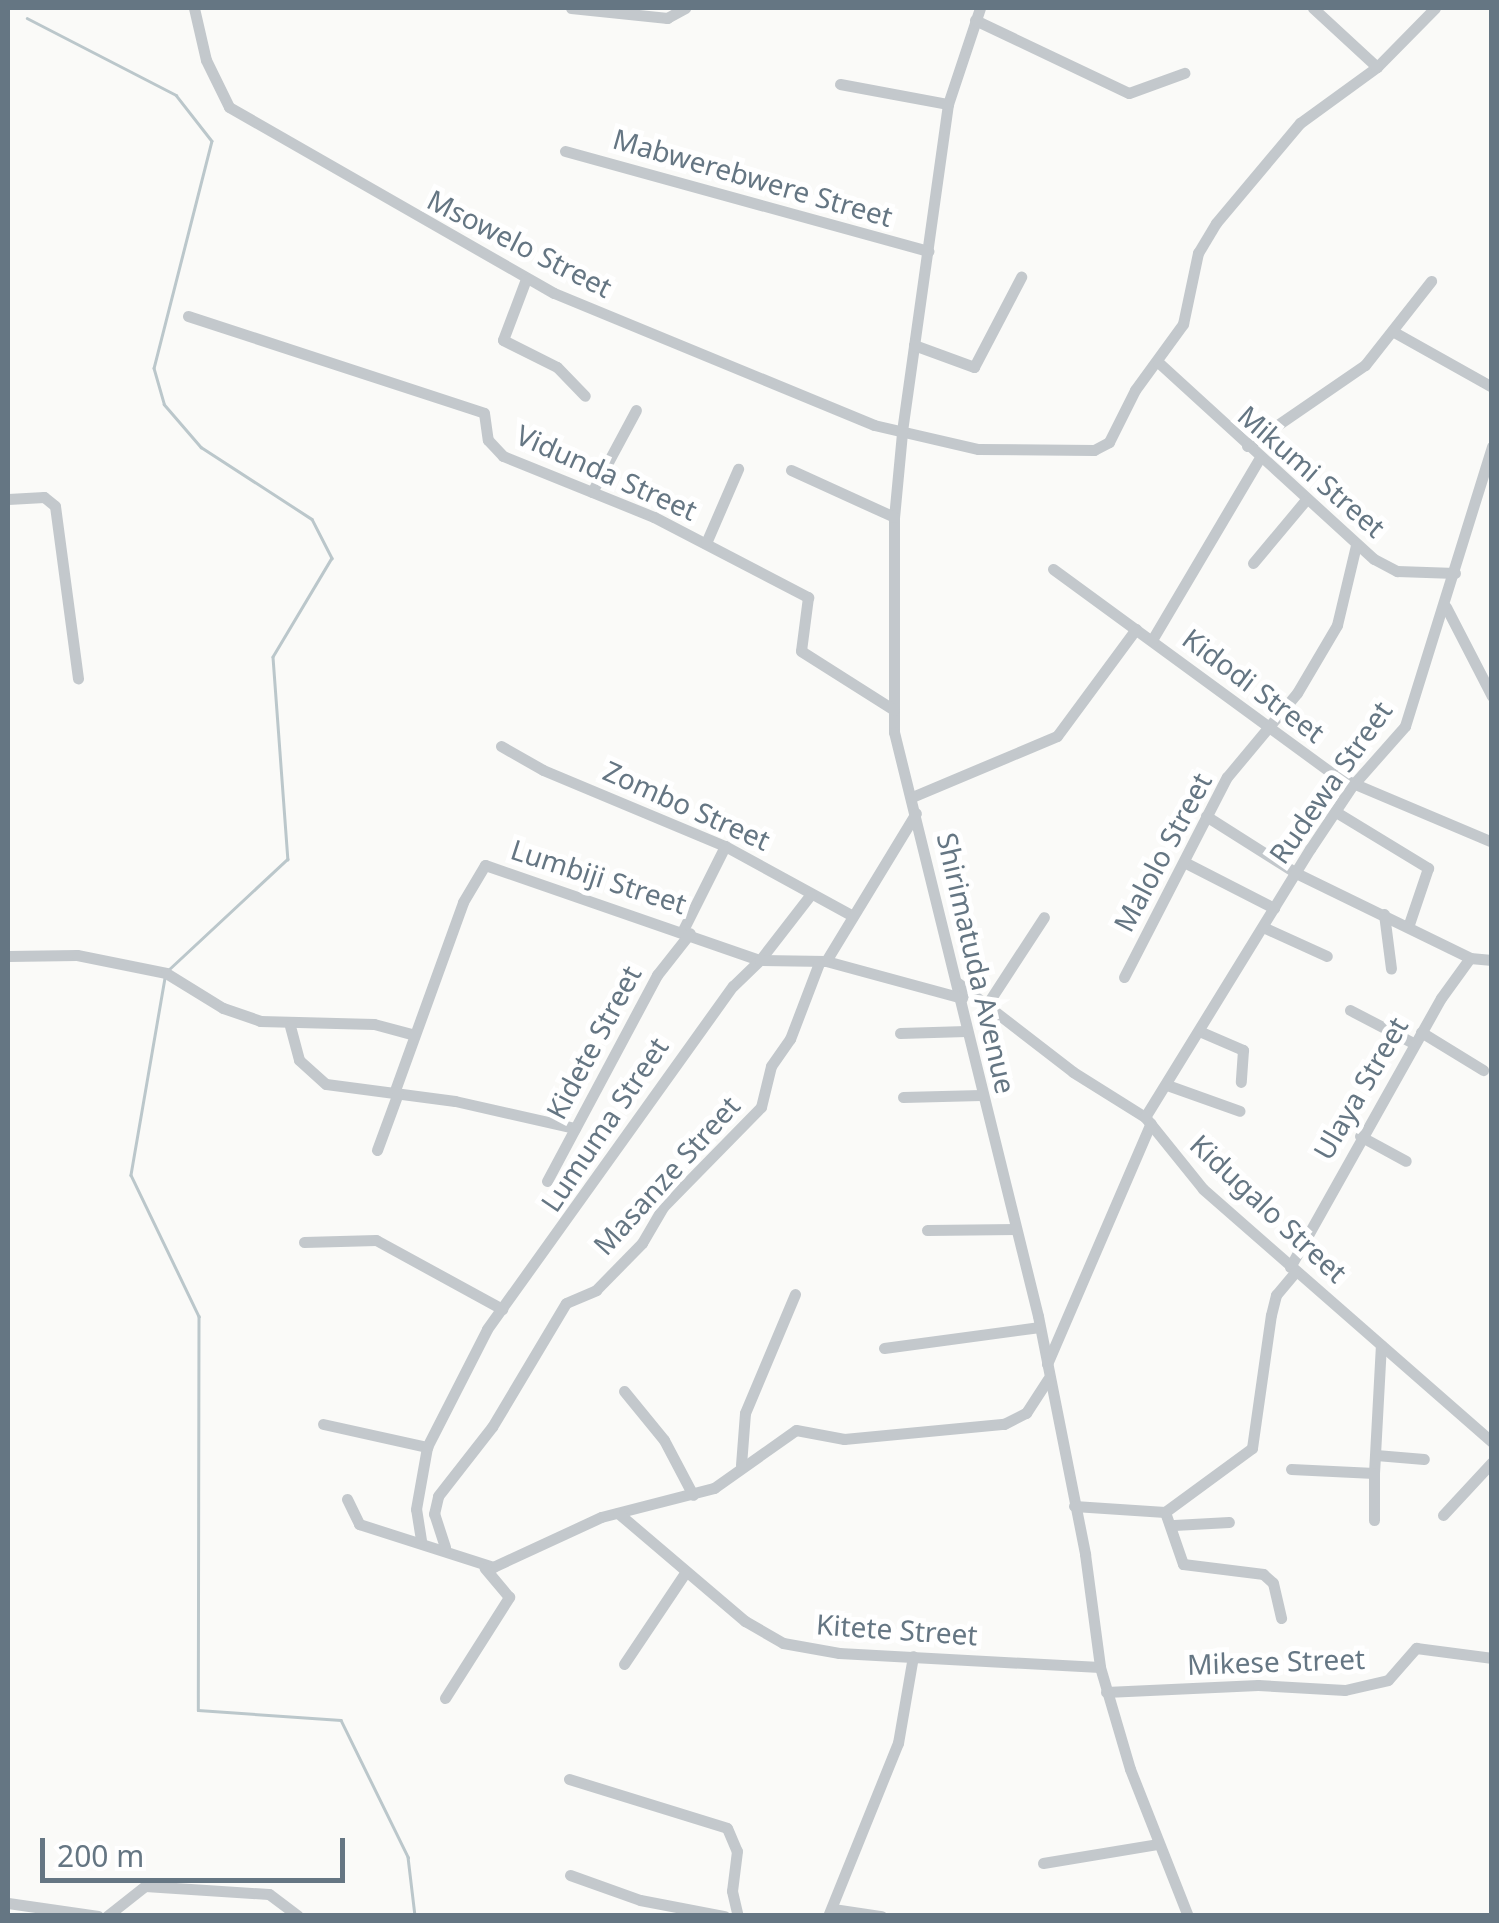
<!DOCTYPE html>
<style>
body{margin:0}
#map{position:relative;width:1499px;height:1923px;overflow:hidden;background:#fafaf8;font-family:"Noto Sans",sans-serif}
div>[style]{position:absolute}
.stream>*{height:2.5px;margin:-1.25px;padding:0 1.25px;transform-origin:1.25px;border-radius:1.25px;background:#bbc7cb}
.minor>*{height:11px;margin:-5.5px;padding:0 5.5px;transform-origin:5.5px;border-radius:5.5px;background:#c3c8cc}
span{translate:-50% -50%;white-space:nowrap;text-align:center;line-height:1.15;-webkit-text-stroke:10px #fff;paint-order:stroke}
.street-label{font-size:28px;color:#657683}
.frame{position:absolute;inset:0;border:10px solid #657683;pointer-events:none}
.scale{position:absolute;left:40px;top:1838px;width:305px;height:45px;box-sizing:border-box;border:5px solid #657683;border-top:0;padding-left:12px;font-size:30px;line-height:35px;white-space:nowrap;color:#657683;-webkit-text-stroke:8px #fff;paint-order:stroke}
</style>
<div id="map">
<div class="stream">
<i style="left:27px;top:18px;width:168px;rotate:27.3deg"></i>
<i style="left:176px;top:95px;width:58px;rotate:52deg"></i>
<i style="left:212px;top:141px;width:234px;rotate:104.3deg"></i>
<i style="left:154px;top:368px;width:37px;rotate:74deg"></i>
<i style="left:164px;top:404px;width:57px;rotate:49.3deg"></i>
<i style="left:201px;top:447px;width:132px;rotate:33deg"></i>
<i style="left:312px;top:519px;width:44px;rotate:62.9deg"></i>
<i style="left:332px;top:558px;width:115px;rotate:120.8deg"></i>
<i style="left:273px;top:657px;width:203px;rotate:85.8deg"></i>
<i style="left:288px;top:859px;width:164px;rotate:137deg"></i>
<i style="left:165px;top:978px;width:200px;rotate:99.8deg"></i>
<i style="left:131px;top:1175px;width:157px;rotate:64.3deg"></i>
<i style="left:199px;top:1316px;width:394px;rotate:90.1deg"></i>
<i style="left:198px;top:1710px;width:143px;rotate:4deg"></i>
<i style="left:341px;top:1720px;width:153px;rotate:63.9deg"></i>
<i style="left:408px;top:1857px;width:59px;rotate:83.2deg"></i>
</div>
<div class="minor">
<i style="left:194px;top:8px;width:53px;rotate:77deg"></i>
<i style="left:206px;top:60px;width:52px;rotate:63.9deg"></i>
<i style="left:229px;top:107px;width:374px;rotate:29.8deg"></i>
<i style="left:554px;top:293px;width:346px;rotate:22.4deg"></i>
<i style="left:874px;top:425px;width:107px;rotate:13deg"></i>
<i style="left:978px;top:449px;width:116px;rotate:0.5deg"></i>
<i style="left:1094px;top:450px;width:17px;rotate:-28deg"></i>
<i style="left:1109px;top:442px;width:58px;rotate:-63.4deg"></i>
<i style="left:1135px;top:390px;width:82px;rotate:-54deg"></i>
<i style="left:1183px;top:324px;width:73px;rotate:-78.1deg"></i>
<i style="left:1198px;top:253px;width:35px;rotate:-59deg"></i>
<i style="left:1216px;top:223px;width:131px;rotate:-50deg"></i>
<i style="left:1300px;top:123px;width:95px;rotate:-36deg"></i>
<i style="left:1377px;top:67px;width:83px;rotate:-45.5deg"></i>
<i style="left:571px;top:8px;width:97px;rotate:5.9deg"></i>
<i style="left:667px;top:18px;width:21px;rotate:-29deg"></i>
<i style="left:980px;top:8px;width:101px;rotate:108.4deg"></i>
<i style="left:948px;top:104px;width:332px;rotate:98deg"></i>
<i style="left:902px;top:433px;width:84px;rotate:95.4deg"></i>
<i style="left:894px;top:517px;width:215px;rotate:90deg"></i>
<i style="left:894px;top:732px;width:601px;rotate:76.15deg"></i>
<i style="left:1038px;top:1316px;width:243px;rotate:78.8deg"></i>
<i style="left:1085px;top:1554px;width:114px;rotate:82.4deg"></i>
<i style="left:1100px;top:1667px;width:106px;rotate:73.6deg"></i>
<i style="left:1130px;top:1769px;width:158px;rotate:68.5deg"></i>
<i style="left:1313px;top:8px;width:87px;rotate:42.7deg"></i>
<i style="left:975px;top:20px;width:170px;rotate:25.4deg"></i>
<i style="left:1129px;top:93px;width:59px;rotate:-20deg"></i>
<i style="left:840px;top:84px;width:110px;rotate:10.5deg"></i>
<i style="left:565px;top:151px;width:377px;rotate:15.4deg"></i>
<i style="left:526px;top:279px;width:65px;rotate:110.7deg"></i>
<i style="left:503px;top:340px;width:60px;rotate:26.6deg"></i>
<i style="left:557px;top:367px;width:40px;rotate:46deg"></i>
<i style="left:188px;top:316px;width:311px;rotate:18.1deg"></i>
<i style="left:484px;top:413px;width:27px;rotate:82deg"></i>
<i style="left:488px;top:440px;width:22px;rotate:47deg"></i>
<i style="left:503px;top:456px;width:163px;rotate:22deg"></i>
<i style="left:654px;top:517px;width:174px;rotate:27.5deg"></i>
<i style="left:808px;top:597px;width:54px;rotate:97.4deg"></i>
<i style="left:801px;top:651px;width:110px;rotate:32.4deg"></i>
<i style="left:1394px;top:332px;width:112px;rotate:29.3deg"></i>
<i style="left:914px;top:345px;width:64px;rotate:20.1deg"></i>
<i style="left:974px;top:367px;width:102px;rotate:-62.4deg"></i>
<i style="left:1158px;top:362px;width:292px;rotate:42.4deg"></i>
<i style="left:1374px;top:559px;width:26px;rotate:28deg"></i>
<i style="left:1397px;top:571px;width:58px;rotate:2deg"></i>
<i style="left:1247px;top:446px;width:143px;rotate:-34.5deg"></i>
<i style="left:1365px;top:365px;width:107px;rotate:-51.8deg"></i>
<i style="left:791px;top:470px;width:113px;rotate:24.5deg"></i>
<i style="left:592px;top:492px;width:93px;rotate:-61.8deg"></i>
<i style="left:8px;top:499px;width:36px;rotate:-3deg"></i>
<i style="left:44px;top:497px;width:14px;rotate:39deg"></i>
<i style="left:55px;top:506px;width:174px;rotate:82.4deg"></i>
<i style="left:706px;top:543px;width:81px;rotate:-66.6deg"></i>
<i style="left:1253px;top:563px;width:80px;rotate:-50.1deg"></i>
<i style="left:1053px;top:569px;width:351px;rotate:36.2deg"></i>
<i style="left:1336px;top:776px;width:169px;rotate:22.9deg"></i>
<i style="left:1446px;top:607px;width:100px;rotate:62.7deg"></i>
<i style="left:1152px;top:640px;width:210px;rotate:-59.4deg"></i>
<i style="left:501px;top:746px;width:48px;rotate:29.7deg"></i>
<i style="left:543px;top:770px;width:197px;rotate:22.7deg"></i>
<i style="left:725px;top:846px;width:144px;rotate:28.7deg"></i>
<i style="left:912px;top:797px;width:157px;rotate:-22.8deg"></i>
<i style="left:1057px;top:736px;width:133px;rotate:-53.6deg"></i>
<i style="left:1336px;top:812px;width:108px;rotate:31.3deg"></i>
<i style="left:1428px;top:868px;width:59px;rotate:108.7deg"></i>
<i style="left:1206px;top:816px;width:107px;rotate:32.3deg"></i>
<i style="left:1296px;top:873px;width:194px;rotate:26deg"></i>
<i style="left:1186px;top:863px;width:99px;rotate:27.1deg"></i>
<i style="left:1384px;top:914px;width:55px;rotate:82.7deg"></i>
<i style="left:1263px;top:927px;width:70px;rotate:24.4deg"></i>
<i style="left:683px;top:930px;width:94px;rotate:-63.4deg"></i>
<i style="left:8px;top:956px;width:69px;rotate:-0.8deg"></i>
<i style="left:77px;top:955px;width:91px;rotate:11.4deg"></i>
<i style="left:166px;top:973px;width:67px;rotate:31.6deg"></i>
<i style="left:223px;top:1008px;width:39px;rotate:19deg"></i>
<i style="left:260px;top:1021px;width:114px;rotate:1.5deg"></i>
<i style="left:374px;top:1024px;width:39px;rotate:15deg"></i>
<i style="left:826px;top:961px;width:141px;rotate:15.2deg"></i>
<i style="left:1124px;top:977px;width:225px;rotate:-62.8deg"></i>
<i style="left:1227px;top:777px;width:109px;rotate:-50.2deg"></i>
<i style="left:1297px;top:693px;width:79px;rotate:-59.5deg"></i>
<i style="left:1337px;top:625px;width:82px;rotate:-76.6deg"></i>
<i style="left:958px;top:983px;width:145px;rotate:37.7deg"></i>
<i style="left:1073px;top:1072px;width:85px;rotate:32deg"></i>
<i style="left:1145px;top:1117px;width:92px;rotate:51.1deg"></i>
<i style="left:1203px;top:1189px;width:384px;rotate:41.2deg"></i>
<i style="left:986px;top:1006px;width:106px;rotate:-56.9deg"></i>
<i style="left:1350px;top:1010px;width:71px;rotate:27.6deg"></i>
<i style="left:290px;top:1026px;width:35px;rotate:75deg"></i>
<i style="left:299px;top:1060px;width:36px;rotate:42deg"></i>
<i style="left:326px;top:1084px;width:130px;rotate:7.5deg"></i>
<i style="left:455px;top:1101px;width:123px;rotate:12.7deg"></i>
<i style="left:1199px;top:1031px;width:48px;rotate:23.4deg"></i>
<i style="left:1243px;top:1050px;width:32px;rotate:94deg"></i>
<i style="left:1421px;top:1032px;width:73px;rotate:31.5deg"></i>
<i style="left:900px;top:1033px;width:66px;rotate:-1.7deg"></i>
<i style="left:1167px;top:1085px;width:77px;rotate:19.6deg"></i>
<i style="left:394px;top:1093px;width:203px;rotate:-70.1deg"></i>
<i style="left:463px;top:902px;width:43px;rotate:-59.3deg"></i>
<i style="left:485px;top:865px;width:291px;rotate:19.1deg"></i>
<i style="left:760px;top:960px;width:83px;rotate:-52.3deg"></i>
<i style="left:903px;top:1097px;width:78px;rotate:-1.5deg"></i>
<i style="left:1145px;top:1117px;width:315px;rotate:-58.4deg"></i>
<i style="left:1310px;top:849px;width:76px;rotate:-56.3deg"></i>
<i style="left:1352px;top:786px;width:80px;rotate:-48.5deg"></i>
<i style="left:1405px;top:726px;width:293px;rotate:-72.7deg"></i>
<i style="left:1360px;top:1136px;width:52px;rotate:28.5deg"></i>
<i style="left:377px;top:1150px;width:61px;rotate:-69.8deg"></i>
<i style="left:547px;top:1181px;width:234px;rotate:-61.9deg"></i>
<i style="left:657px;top:975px;width:53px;rotate:-51.8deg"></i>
<i style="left:927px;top:1230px;width:89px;rotate:-0.6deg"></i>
<i style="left:304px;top:1242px;width:72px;rotate:-1.6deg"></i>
<i style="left:376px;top:1240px;width:144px;rotate:28.7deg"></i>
<i style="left:1290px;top:1267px;width:308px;rotate:-60.7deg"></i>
<i style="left:1441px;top:998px;width:49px;rotate:-54.1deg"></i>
<i style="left:1470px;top:958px;width:22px;rotate:5deg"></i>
<i style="left:884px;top:1348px;width:157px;rotate:-7.7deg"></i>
<i style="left:1047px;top:1364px;width:262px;rotate:-66.7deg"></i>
<i style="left:624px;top:1391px;width:63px;rotate:50.8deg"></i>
<i style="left:664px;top:1440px;width:62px;rotate:62.2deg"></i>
<i style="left:323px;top:1424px;width:107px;rotate:12.5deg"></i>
<i style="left:1376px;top:1455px;width:48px;rotate:4.8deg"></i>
<i style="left:741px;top:1465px;width:52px;rotate:-85.6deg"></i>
<i style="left:745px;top:1413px;width:129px;rotate:-67.2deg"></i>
<i style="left:1291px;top:1469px;width:83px;rotate:2.8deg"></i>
<i style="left:1374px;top:1473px;width:128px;rotate:-86.9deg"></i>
<i style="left:347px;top:1499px;width:28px;rotate:64deg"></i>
<i style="left:359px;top:1524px;width:141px;rotate:17.8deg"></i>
<i style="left:493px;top:1567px;width:119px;rotate:-24.8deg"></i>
<i style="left:601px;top:1517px;width:117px;rotate:-14.4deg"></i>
<i style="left:714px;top:1488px;width:100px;rotate:-35.3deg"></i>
<i style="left:796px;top:1430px;width:49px;rotate:10.6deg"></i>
<i style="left:844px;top:1439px;width:161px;rotate:-5.4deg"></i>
<i style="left:1004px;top:1424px;width:25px;rotate:-27deg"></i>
<i style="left:1026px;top:1413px;width:40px;rotate:-57.1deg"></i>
<i style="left:1074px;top:1506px;width:91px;rotate:3.8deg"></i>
<i style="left:1165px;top:1512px;width:55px;rotate:70.9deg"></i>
<i style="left:1183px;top:1564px;width:81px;rotate:7.1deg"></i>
<i style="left:1263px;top:1574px;width:13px;rotate:42deg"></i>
<i style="left:1273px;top:1583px;width:36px;rotate:77deg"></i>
<i style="left:1165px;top:1512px;width:108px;rotate:-36.3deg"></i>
<i style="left:1252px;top:1448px;width:134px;rotate:-81.9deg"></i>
<i style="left:1271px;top:1315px;width:21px;rotate:-76deg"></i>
<i style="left:1276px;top:1295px;width:31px;rotate:-50deg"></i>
<i style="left:618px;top:1513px;width:167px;rotate:40.4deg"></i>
<i style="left:745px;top:1621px;width:44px;rotate:30.1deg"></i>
<i style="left:783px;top:1643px;width:57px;rotate:10.1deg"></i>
<i style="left:839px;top:1653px;width:261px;rotate:3.1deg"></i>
<i style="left:1443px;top:1515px;width:72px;rotate:-47.2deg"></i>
<i style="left:1374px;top:1520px;width:47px;rotate:-90deg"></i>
<i style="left:1174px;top:1525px;width:55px;rotate:-3.1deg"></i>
<i style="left:421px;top:1540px;width:31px;rotate:-99deg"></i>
<i style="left:416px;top:1509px;width:63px;rotate:-79.9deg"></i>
<i style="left:427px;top:1447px;width:132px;rotate:-63deg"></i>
<i style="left:487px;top:1329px;width:422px;rotate:-54.4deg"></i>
<i style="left:733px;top:986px;width:37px;rotate:-44deg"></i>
<i style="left:760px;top:960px;width:66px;rotate:0.9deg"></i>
<i style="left:826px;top:961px;width:173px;rotate:-58.7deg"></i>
<i style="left:445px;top:1547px;width:35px;rotate:-108deg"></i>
<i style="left:434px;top:1514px;width:18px;rotate:-77deg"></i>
<i style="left:438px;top:1496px;width:88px;rotate:-52deg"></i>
<i style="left:492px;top:1427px;width:144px;rotate:-59.2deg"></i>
<i style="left:566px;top:1303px;width:33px;rotate:-23deg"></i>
<i style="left:596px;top:1290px;width:66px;rotate:-45.6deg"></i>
<i style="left:642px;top:1243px;width:42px;rotate:-59.7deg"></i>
<i style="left:663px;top:1207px;width:140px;rotate:-45.6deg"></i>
<i style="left:761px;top:1107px;width:42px;rotate:-76.3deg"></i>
<i style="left:771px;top:1066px;width:33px;rotate:-55deg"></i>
<i style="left:790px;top:1039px;width:81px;rotate:-69.1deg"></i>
<i style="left:624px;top:1664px;width:110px;rotate:-56.2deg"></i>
<i style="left:1106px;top:1692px;width:152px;rotate:-2.6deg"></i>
<i style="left:1258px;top:1685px;width:87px;rotate:3.3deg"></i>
<i style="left:1345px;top:1690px;width:44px;rotate:-13.1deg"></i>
<i style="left:1388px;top:1680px;width:43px;rotate:-48.8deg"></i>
<i style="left:1416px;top:1648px;width:77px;rotate:7.5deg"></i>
<i style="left:445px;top:1698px;width:120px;rotate:-57.6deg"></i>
<i style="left:509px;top:1597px;width:38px;rotate:-130deg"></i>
<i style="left:569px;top:1779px;width:165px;rotate:17.2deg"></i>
<i style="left:727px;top:1828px;width:25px;rotate:67deg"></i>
<i style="left:737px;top:1851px;width:40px;rotate:97.1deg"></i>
<i style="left:732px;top:1891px;width:26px;rotate:77deg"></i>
<i style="left:1043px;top:1863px;width:117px;rotate:-9.4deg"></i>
<i style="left:570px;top:1875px;width:74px;rotate:19.7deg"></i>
<i style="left:640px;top:1900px;width:86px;rotate:10.8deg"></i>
<i style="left:8px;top:1903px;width:91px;rotate:8.2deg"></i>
<i style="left:833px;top:1909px;width:49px;rotate:8.3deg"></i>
<i style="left:107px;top:1916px;width:48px;rotate:-38.3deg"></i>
<i style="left:145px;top:1886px;width:124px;rotate:3.7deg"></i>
<i style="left:269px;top:1894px;width:36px;rotate:37deg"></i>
<i style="left:828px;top:1916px;width:187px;rotate:-68deg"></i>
<i style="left:898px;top:1743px;width:88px;rotate:-80.2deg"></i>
</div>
<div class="street-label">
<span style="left:753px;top:177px;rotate:16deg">Mabwerebwere Street</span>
<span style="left:520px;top:243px;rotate:27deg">Msowelo Street</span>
<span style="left:1312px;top:471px;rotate:41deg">Mikumi Street</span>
<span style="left:607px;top:472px;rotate:24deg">Vidunda Street</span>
<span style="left:1254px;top:685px;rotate:37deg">Kidodi Street</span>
<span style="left:1330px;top:782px;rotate:-55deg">Rudewa Street</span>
<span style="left:687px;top:805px;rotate:24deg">Zombo Street</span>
<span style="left:1162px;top:852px;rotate:-62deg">Malolo Street</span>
<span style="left:599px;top:876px;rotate:18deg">Lumbiji Street</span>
<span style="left:977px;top:963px;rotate:77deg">Shirimatuda Avenue</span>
<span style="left:593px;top:1042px;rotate:-62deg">Kidete Street</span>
<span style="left:1360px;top:1088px;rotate:-60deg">Ulaya Street</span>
<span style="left:604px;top:1124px;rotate:-56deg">Lumuma Street</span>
<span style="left:666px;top:1175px;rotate:-48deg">Masanze Street</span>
<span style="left:1269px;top:1208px;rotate:43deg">Kidugalo Street</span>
<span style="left:897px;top:1629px;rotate:4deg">Kitete Street</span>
<span style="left:1276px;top:1661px;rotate:-2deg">Mikese Street</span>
</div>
<div class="frame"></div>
<div class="scale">200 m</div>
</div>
